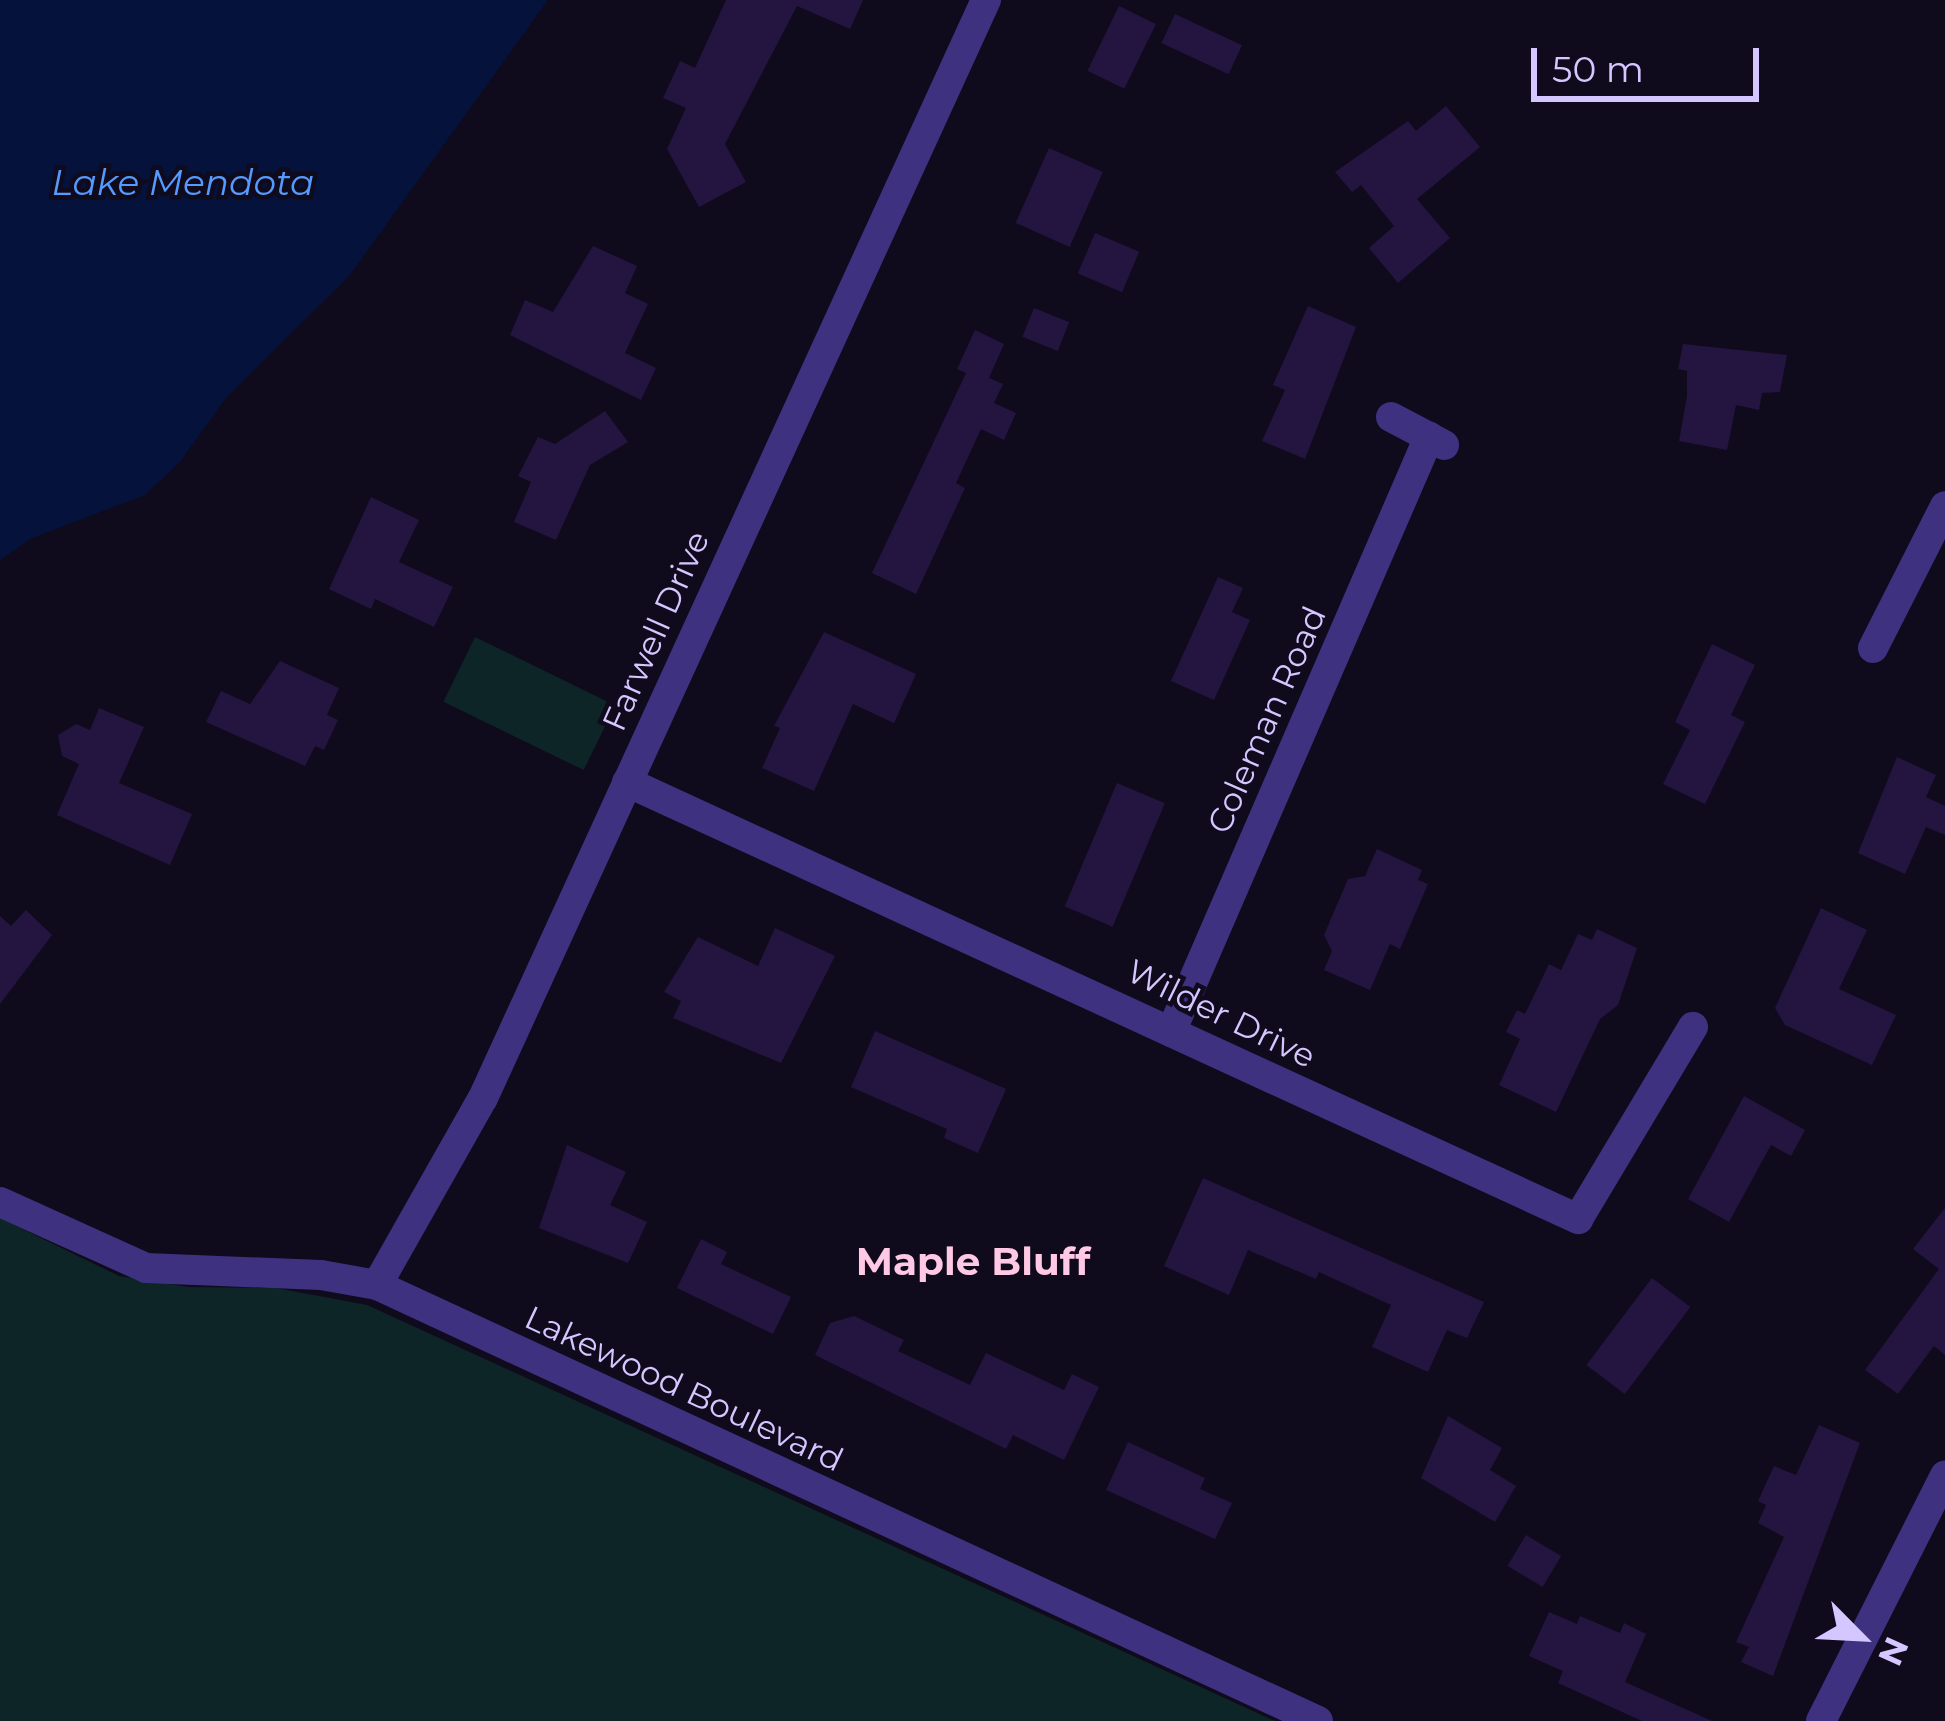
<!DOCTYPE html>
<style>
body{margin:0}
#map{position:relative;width:1945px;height:1721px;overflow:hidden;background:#100a1d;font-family:Montserrat,sans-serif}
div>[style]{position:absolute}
.green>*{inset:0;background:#0d2527;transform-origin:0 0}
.water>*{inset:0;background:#05123b}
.building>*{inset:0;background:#23153f;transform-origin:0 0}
.minor>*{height:30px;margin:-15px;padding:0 15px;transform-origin:15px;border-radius:15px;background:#3e317f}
span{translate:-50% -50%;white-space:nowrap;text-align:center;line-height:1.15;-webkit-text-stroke:9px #100a1d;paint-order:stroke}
.street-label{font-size:33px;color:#d4c6ff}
.water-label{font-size:36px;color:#549aff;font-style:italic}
.quarter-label{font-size:39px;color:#ffc8e4;font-weight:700}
.north{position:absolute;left:1801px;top:1577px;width:120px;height:120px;-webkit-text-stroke:9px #100a1d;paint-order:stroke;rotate:114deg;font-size:33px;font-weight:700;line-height:48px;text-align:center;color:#d4c6ff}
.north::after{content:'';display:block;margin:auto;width:42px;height:54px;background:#d4c6ff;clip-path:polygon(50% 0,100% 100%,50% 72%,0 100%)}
.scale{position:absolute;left:1531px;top:48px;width:228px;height:54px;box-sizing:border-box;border:6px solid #d4c6ff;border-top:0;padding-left:15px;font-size:36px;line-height:42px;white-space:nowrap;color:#d4c6ff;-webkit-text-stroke:9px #100a1d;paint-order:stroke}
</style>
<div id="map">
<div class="green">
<i style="left:475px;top:637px;width:156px;height:72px;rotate:26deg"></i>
<i style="clip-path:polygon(0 1218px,119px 1276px,188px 1287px,276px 1288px,367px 1305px,1275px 1721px,0 1721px)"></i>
</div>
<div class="water">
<i style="clip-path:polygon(0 0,548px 0,350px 275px,226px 398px,180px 462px,145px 495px,32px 538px,0 560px)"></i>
</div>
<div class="building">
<i style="clip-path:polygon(726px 0,863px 0,850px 29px,797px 6px,725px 144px,746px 182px,699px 207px,667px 149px,686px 108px,663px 98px,680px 61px,695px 68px)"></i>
<i style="left:1119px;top:6px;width:41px;height:72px;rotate:26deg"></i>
<i style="left:1175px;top:14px;width:74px;height:32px;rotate:25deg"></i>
<i style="clip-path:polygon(1446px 106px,1480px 147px,1417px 199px,1450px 238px,1398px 283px,1369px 248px,1394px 226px,1361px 185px,1352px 192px,1335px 172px,1408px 121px,1416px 131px)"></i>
<i style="left:1049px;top:148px;width:59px;height:82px;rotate:24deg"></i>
<i style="left:1095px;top:233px;width:48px;height:44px;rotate:23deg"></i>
<i style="clip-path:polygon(593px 246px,637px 266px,625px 293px,648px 304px,625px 353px,656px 368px,641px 400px,510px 335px,525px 300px,553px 312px)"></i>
<i style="clip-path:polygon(1308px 306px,1356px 327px,1305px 459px,1262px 441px,1285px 390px,1273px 385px)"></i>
<i style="left:1034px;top:308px;width:38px;height:31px;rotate:22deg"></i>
<i style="clip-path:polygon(975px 330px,1004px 344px,989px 378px,1003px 384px,994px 403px,1016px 413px,1004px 440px,981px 429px,956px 483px,965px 488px,916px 594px,872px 573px,966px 373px,957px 369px)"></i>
<i style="clip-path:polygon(1683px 344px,1787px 355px,1780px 392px,1762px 393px,1759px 410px,1736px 405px,1727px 450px,1679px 441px,1687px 396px,1687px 371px,1678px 369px)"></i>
<i style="clip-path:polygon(605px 411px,628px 442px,590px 465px,556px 540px,514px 522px,531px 482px,518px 476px,538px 437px,555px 444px)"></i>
<i style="clip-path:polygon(371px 497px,419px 520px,399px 562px,453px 587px,434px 627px,375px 599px,371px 609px,329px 589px)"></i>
<i style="clip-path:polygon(1218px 577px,1243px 588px,1232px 612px,1250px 620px,1214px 700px,1171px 681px)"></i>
<i style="clip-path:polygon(824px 632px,916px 674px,894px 723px,853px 704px,814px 791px,762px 768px,780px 728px,774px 726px)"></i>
<i style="clip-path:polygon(1712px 644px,1755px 665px,1731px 715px,1745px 722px,1705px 804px,1663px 784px,1690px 730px,1675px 722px)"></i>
<i style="clip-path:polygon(280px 661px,339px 688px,327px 715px,338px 720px,324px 750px,315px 746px,305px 766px,206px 722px,221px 691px,250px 704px)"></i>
<i style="clip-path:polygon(99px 708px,144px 727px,119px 783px,192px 814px,170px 865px,57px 815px,79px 764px,62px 756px,58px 735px,76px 724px,90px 730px)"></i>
<i style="clip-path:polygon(1897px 757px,1936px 775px,1926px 797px,1945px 806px,1945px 835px,1926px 827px,1905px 874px,1858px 853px)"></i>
<i style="left:1117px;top:783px;width:52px;height:134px;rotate:23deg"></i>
<i style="clip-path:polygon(1377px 849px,1422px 870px,1418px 880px,1428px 884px,1400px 949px,1390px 944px,1370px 990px,1324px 970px,1332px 951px,1324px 935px,1348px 879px,1365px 876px)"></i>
<i style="clip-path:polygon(1821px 908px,1867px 930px,1839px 989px,1896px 1015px,1872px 1065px,1785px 1025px,1775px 1008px)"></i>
<i style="clip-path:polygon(26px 910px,52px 935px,0 1004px,0 916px,11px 926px)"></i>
<i style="clip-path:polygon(775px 928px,835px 956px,781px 1063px,673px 1018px,681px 1001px,664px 992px,698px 937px,758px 966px)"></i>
<i style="clip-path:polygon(1597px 929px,1637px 948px,1618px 1005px,1600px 1019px,1556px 1112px,1499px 1085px,1520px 1039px,1506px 1032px,1517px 1010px,1525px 1014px,1549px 964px,1561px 970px,1578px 934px,1592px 940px)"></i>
<i style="clip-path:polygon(875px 1031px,1006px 1089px,978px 1153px,944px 1138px,947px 1129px,851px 1087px)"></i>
<i style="clip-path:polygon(1744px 1096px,1805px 1130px,1791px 1156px,1771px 1145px,1729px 1222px,1688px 1199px)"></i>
<i style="clip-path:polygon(567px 1145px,626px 1172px,610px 1205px,647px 1222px,628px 1263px,539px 1228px)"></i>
<i style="clip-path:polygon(1203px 1178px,1484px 1302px,1467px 1338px,1447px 1330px,1428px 1372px,1372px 1347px,1391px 1305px,1319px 1272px,1316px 1279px,1248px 1250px,1229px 1295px,1164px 1266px)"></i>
<i style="clip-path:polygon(1945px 1208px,1945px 1355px,1934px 1346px,1898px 1394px,1865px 1370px,1939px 1269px,1913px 1249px)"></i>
<i style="clip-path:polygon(701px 1239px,727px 1252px,721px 1264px,791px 1297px,773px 1334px,677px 1288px)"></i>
<i style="left:1652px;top:1278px;width:48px;height:109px;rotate:37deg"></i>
<i style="clip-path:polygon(854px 1316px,904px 1340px,898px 1351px,970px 1385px,986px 1353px,1064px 1390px,1072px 1374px,1099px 1387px,1064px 1460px,1013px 1435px,1006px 1449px,815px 1355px,830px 1323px)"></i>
<i style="clip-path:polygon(1448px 1416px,1502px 1448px,1490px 1470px,1516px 1486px,1495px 1522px,1421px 1478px)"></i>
<i style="clip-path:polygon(1819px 1425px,1860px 1443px,1773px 1676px,1741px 1662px,1749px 1647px,1736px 1642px,1784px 1537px,1758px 1523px,1766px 1505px,1758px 1501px,1774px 1466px,1796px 1475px)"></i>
<i style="clip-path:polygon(1128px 1442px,1205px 1478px,1200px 1489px,1232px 1503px,1215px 1539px,1106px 1490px)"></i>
<i style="left:1526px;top:1535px;width:41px;height:36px;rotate:31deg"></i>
<i style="clip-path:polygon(1549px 1612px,1577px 1624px,1580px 1616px,1620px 1633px,1624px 1623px,1646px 1634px,1625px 1682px,1712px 1721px,1642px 1721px,1558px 1683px,1563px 1671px,1529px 1656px)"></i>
</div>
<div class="minor">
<i style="left:1391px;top:417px;width:60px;rotate:27.8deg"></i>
<i style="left:1873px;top:648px;width:159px;rotate:-63.1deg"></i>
<i style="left:627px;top:782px;width:1047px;rotate:24.68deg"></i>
<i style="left:1578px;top:1219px;width:224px;rotate:-59.1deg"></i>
<i style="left:1171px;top:1032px;width:649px;rotate:-66.56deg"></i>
<i style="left:0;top:1202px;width:160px;rotate:24.3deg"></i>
<i style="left:146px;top:1268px;width:175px;rotate:2.3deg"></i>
<i style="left:321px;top:1275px;width:57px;rotate:10.1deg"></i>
<i style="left:377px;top:1285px;width:1037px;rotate:24.86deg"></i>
<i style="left:377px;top:1285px;width:215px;rotate:-60.5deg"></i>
<i style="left:483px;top:1098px;width:1208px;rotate:-65.39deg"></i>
<i style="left:1821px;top:1721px;width:275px;rotate:-63.2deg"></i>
</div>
<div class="street-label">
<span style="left:656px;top:631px;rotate:-66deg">Farwell Drive</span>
<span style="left:1267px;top:720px;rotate:-66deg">Coleman Road</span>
<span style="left:1221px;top:1014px;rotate:26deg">Wilder Drive</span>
<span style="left:684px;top:1389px;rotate:25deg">Lakewood Boulevard</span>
</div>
<div class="water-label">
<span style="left:183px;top:183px">Lake Mendota</span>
</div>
<div class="quarter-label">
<span style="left:973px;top:1261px">Maple Bluff</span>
</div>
<div class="north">N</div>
<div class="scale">50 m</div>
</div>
